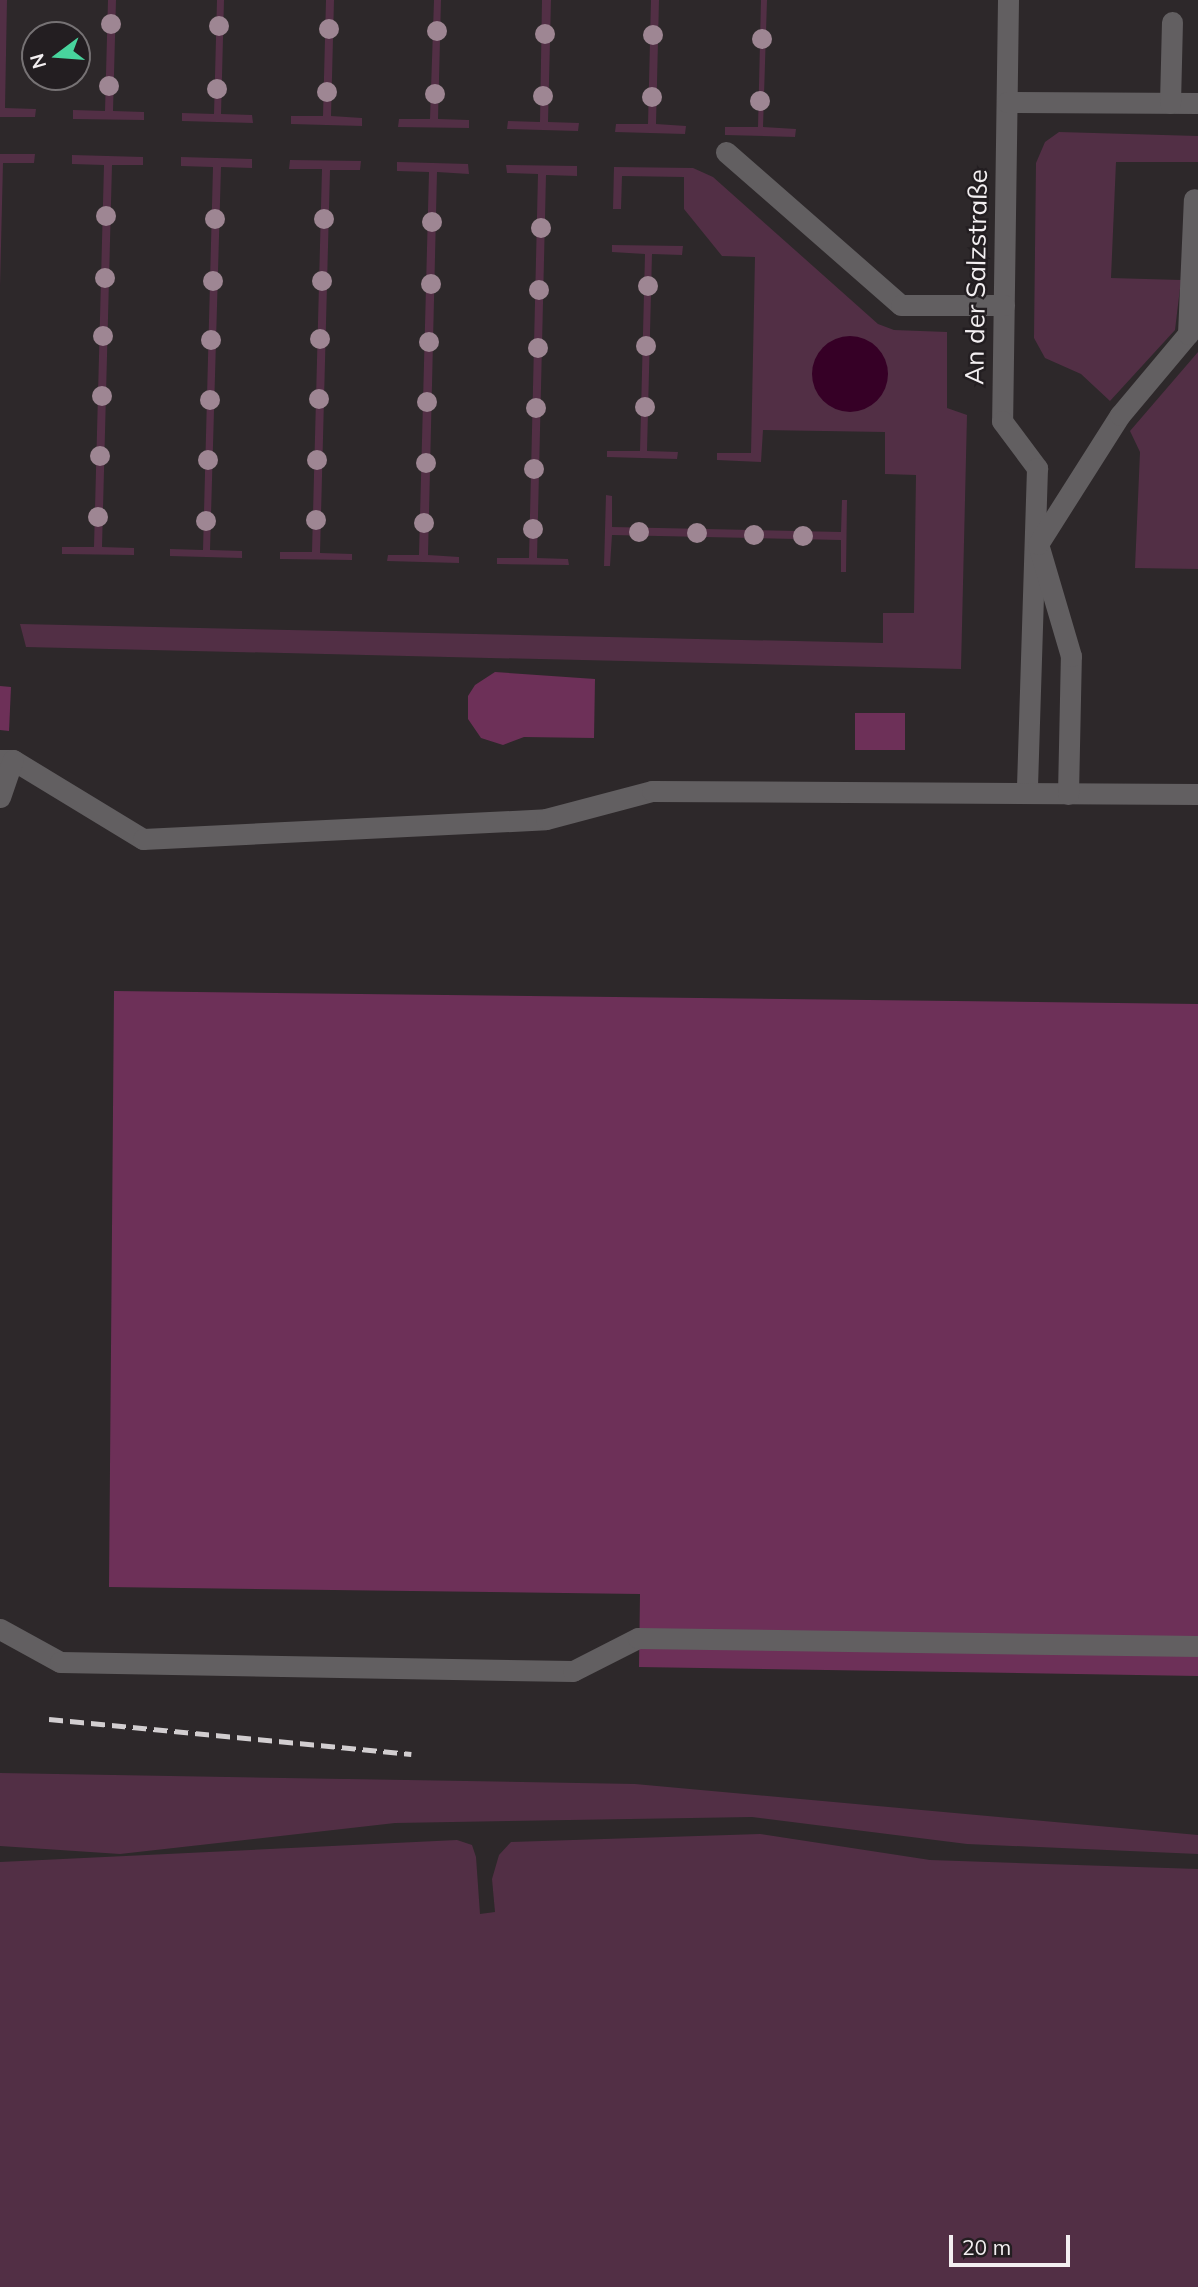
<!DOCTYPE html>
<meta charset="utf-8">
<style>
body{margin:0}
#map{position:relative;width:1198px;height:2287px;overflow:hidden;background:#2d282a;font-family:Mulish,sans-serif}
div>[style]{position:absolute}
.green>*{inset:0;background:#522f45}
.water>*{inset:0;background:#360026}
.round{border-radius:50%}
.building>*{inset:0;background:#6d3058;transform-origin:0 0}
.minor>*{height:21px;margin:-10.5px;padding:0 10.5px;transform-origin:10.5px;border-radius:10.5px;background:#625f61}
.rail>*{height:5px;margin-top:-2.5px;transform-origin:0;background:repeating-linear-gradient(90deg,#d2ced0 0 14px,transparent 0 21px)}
.trees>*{width:20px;height:20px;margin:-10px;border-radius:50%;background:#9e8693}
span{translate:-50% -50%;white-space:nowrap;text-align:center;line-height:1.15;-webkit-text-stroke:5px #231e21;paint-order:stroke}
.street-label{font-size:26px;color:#f3eff1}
.north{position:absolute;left:21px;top:21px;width:70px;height:70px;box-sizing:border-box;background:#231e21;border:2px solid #767274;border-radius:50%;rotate:254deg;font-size:19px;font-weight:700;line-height:28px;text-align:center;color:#f3eff1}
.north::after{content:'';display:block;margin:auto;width:24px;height:32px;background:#48d49d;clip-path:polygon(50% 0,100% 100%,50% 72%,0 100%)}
.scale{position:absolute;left:949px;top:2235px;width:121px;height:32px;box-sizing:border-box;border:4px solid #f3eff1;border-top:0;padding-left:9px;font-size:21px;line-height:24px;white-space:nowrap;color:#f3eff1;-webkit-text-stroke:5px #231e21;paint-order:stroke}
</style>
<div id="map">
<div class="green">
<i style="clip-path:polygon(0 0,7px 0,5px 108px,36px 109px,35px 117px,0 117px)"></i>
<i style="clip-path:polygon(108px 0,116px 0,113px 111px,144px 112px,144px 120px,73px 119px,73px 110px,105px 111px)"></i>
<i style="clip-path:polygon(217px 0,224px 0,221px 114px,252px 115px,253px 123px,182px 121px,182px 113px,214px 114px)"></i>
<i style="clip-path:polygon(326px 0,334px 0,331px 116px,362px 118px,362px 126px,291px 124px,291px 116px,323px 116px)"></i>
<i style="clip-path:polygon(434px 0,441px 0,438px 119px,469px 120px,469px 128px,398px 127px,399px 119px,430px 119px)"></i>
<i style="clip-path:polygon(542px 0,551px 0,548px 122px,579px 123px,578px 131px,507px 129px,508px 121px,540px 122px)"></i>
<i style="clip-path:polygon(651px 0,659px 0,656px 124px,686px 126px,685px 134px,615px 132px,616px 124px,648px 124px)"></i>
<i style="clip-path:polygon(761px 0,767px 0,763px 127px,796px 129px,795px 137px,725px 135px,725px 127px,758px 127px)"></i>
<i style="clip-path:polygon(1059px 132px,1198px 136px,1198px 162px,1116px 162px,1111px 278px,1181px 280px,1175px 330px,1110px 401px,1081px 374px,1045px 358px,1034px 338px,1036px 163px,1045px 142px)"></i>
<i style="clip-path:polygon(0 154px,35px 154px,34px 163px,3px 163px,0 287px)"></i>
<i style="clip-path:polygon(72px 155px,143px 157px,143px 165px,112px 165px,102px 547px,134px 548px,134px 555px,62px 554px,62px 547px,94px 547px,104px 165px,72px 164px)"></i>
<i style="clip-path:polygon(181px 157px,252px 159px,252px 168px,221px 167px,210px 550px,242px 551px,242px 558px,170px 556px,170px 549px,203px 550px,213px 167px,181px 166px)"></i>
<i style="clip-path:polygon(290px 160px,361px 161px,360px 170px,330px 170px,320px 553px,352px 554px,352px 560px,280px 559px,280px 552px,312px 552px,322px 169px,289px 169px)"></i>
<i style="clip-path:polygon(397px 162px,468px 164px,469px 174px,437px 172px,428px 555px,459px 557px,459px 563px,387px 561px,388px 555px,419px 555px,429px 172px,397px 171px)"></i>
<i style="clip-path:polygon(506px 165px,577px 166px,577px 176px,546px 175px,537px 558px,568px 559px,569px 565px,497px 564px,497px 558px,529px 558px,538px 174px,507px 173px)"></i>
<i style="clip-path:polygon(614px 167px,693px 168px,713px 177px,878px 324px,894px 330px,947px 332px,947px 408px,967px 415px,961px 669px,26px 647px,20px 624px,883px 643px,883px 613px,914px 613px,916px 475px,885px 474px,885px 432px,763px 430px,761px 462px,717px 460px,717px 453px,751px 453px,755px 257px,722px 256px,684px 209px,684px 177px,622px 176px,621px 209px,613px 209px)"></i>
<i style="clip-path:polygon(612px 245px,683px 246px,682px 255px,652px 254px,647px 451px,678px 452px,677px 459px,607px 457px,607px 451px,640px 451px,645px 254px,612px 252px)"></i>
<i style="clip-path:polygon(1198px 352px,1198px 569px,1135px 568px,1140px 452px,1130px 431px)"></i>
<i style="clip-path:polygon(606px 495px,612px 496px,612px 527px,841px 532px,842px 500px,847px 500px,846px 572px,841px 572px,841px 540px,612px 535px,610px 566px,604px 566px)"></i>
<i style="clip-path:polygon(0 1773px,635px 1784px,1198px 1835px,1198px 1854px,967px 1844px,752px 1817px,395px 1823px,120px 1854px,0 1846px)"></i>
<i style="clip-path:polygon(760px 1834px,930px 1860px,1198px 1869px,1198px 2287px,0 2287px,0 1862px,457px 1840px,472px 1845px,476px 1857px,480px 1914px,495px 1912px,492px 1879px,499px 1855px,511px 1842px)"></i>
</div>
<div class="water">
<i class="round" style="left:812px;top:336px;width:76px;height:76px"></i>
</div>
<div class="building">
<i style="clip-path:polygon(495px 672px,595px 679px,594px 738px,524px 737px,503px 745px,481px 738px,468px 719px,468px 696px,475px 685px)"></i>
<i style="clip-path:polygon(0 686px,11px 687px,9px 731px,0 730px)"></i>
<i style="left:855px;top:713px;width:50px;height:37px"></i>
<i style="clip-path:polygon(114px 991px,1198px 1004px,1198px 1676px,639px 1667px,640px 1594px,109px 1587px)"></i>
</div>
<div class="minor">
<i style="left:1008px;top:0;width:421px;rotate:90.8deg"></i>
<i style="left:1002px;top:421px;width:59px;rotate:53.3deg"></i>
<i style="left:1037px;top:468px;width:325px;rotate:91.8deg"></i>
<i style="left:1007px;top:102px;width:191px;rotate:0.3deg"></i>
<i style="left:1170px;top:103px;width:81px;rotate:-88.6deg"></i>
<i style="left:726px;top:152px;width:232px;rotate:41.2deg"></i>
<i style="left:901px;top:305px;width:103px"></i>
<i style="left:0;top:760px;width:13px"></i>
<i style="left:13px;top:760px;width:152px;rotate:31.3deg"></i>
<i style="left:143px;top:839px;width:403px;rotate:-2.8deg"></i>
<i style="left:546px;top:819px;width:110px;rotate:-14.8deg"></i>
<i style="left:652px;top:791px;width:546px;rotate:0.31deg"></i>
<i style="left:1068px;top:794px;width:138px;rotate:-88.8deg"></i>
<i style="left:1071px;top:656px;width:117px;rotate:-106.4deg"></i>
<i style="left:1038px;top:544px;width:153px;rotate:-57.6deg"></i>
<i style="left:1120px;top:415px;width:106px;rotate:-50deg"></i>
<i style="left:1188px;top:334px;width:135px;rotate:-87.5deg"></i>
<i style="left:0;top:797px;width:39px;rotate:-71deg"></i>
<i style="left:0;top:1629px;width:68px;rotate:28.8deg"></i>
<i style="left:60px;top:1662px;width:513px;rotate:1.01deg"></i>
<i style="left:573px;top:1671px;width:73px;rotate:-26.9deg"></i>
<i style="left:638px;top:1638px;width:560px;rotate:0.82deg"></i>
</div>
<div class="rail">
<i style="left:49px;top:1719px;width:364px;rotate:5.5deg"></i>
</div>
<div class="trees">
<i style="left:111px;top:24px"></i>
<i style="left:219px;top:26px"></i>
<i style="left:329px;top:29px"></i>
<i style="left:437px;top:31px"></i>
<i style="left:545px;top:34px"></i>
<i style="left:653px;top:35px"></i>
<i style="left:762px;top:39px"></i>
<i style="left:109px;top:86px"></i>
<i style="left:217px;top:89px"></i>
<i style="left:327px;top:92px"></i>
<i style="left:435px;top:94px"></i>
<i style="left:543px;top:96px"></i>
<i style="left:652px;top:97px"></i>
<i style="left:760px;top:101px"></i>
<i style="left:106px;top:216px"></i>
<i style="left:215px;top:219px"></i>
<i style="left:324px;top:219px"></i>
<i style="left:432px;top:222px"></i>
<i style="left:541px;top:228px"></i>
<i style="left:105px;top:278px"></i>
<i style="left:213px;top:281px"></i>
<i style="left:322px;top:281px"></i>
<i style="left:431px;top:284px"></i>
<i style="left:648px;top:286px"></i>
<i style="left:539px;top:290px"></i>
<i style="left:103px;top:336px"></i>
<i style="left:320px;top:339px"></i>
<i style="left:211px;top:340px"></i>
<i style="left:429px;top:342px"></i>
<i style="left:646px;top:346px"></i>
<i style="left:538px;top:348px"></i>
<i style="left:102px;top:396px"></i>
<i style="left:319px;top:399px"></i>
<i style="left:210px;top:400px"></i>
<i style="left:427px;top:402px"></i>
<i style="left:645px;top:407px"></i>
<i style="left:536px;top:408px"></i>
<i style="left:100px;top:456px"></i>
<i style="left:208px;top:460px"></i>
<i style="left:317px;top:460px"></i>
<i style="left:426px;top:463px"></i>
<i style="left:534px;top:469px"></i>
<i style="left:98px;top:517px"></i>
<i style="left:316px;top:520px"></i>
<i style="left:206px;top:521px"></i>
<i style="left:424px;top:523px"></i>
<i style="left:533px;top:529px"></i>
<i style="left:639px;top:532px"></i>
<i style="left:697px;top:533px"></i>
<i style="left:754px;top:535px"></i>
<i style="left:803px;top:536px"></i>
</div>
<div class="street-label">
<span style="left:976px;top:277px;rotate:-89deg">An der Salzstraße</span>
</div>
<div class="north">N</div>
<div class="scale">20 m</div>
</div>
